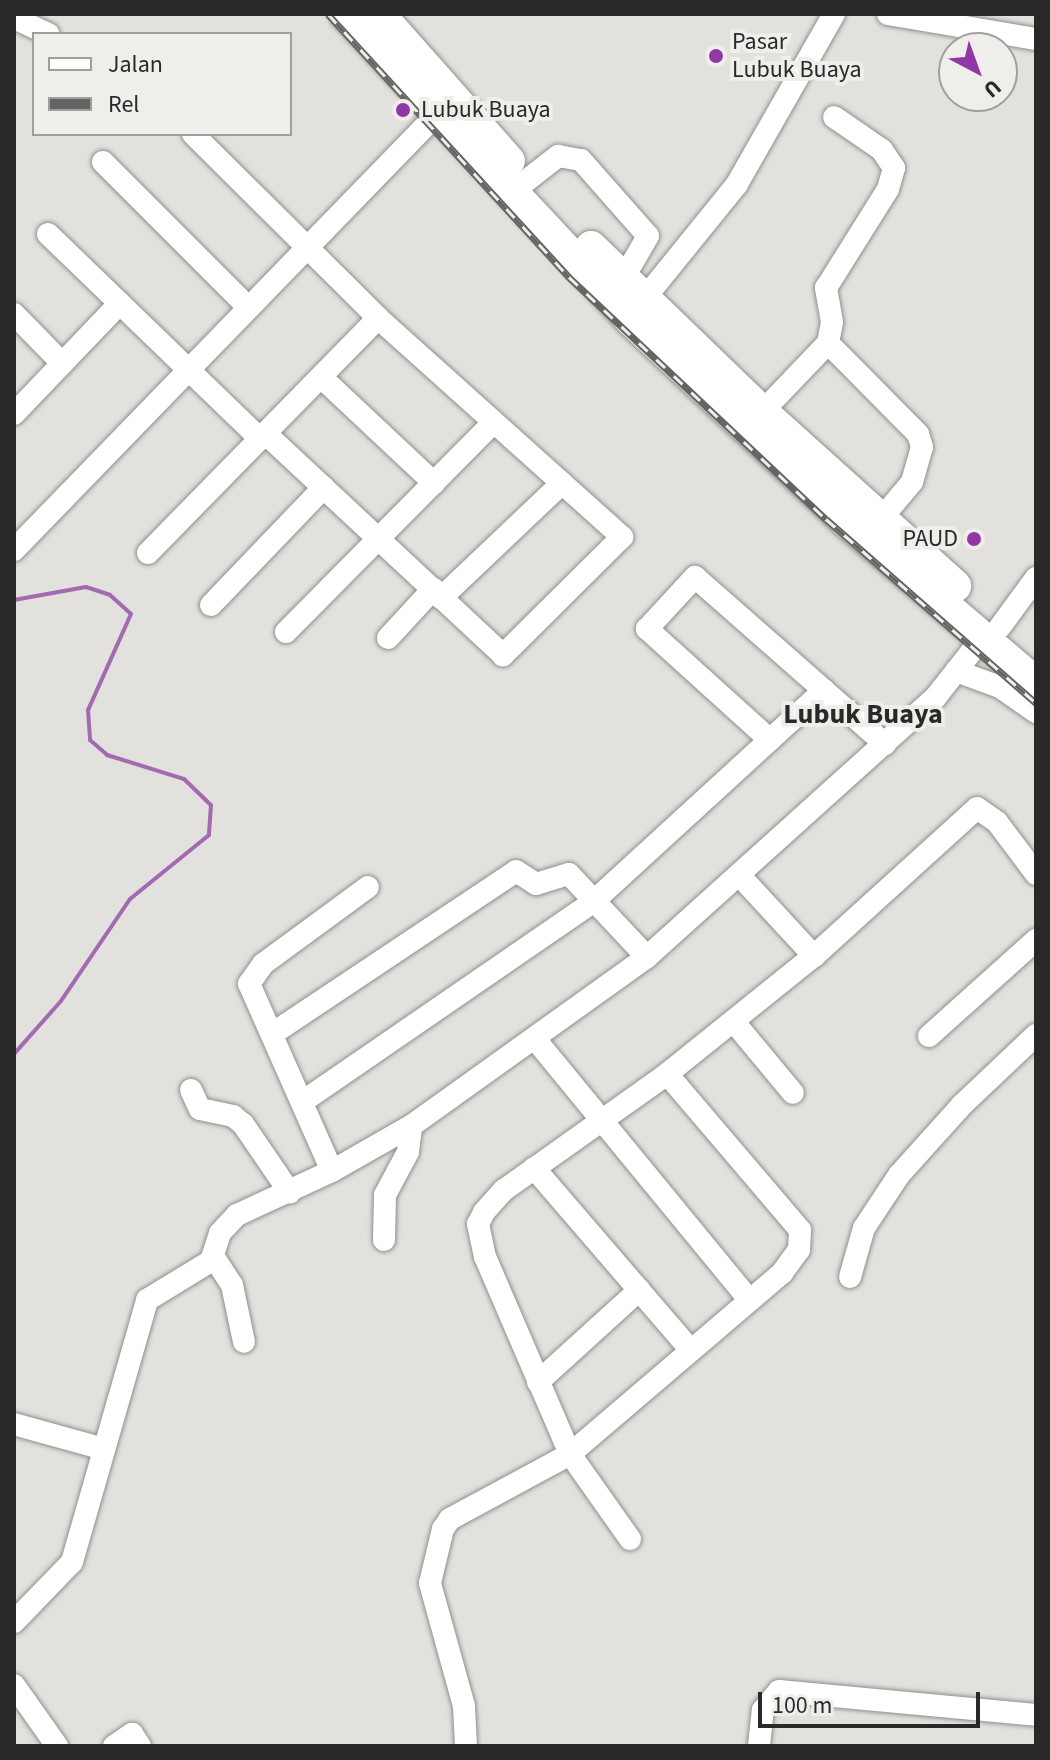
<!DOCTYPE html>
<style>
body{margin:0}
#map{position:relative;width:1050px;height:1760px;overflow:hidden;background:#e2e1de;font-family:"Source Sans 3",sans-serif}
div>[style]{position:absolute}
.stream>*{height:4px;margin:-2px;padding:0 2px;transform-origin:2px;border-radius:2px;background:#a36ab2}
.roads{filter:drop-shadow(0 0 2px #908f8c) drop-shadow(0 0 2px #908f8c)}
.minor>*{height:22px;margin:-11px;padding:0 11px;transform-origin:11px;border-radius:11px;background:#fff}
.highway>*{height:32px;margin:-16px;padding:0 16px;transform-origin:16px;border-radius:16px;background:#fff}
.rail>*{height:7px;margin-top:-3.5px;transform-origin:0;background:repeating-linear-gradient(90deg,#f0eeeb 0 12px,#646462 0 24px);box-sizing:border-box;border-block:2px solid #646462}
.dots>*{width:22px;height:22px;translate:-50% -50%;box-sizing:border-box;border:4px solid #f0eeeb;border-radius:50%}
span{translate:-50% -50%;white-space:nowrap;text-align:center;line-height:1.15;-webkit-text-stroke:8px #f0eeeb;paint-order:stroke}
.poi-label{font-size:24px;color:#292928}
.left{translate:0 -50%;text-align:left}
.right{translate:-100% -50%;text-align:right}
.quarter-label{font-size:28px;color:#292928;font-weight:700}
.frame{position:absolute;inset:0;border:16px solid #292928;pointer-events:none}
.legend{position:absolute;left:32px;top:32px;width:260px;height:104px;box-sizing:border-box;background:#f0eeeb;border:2px solid #a09f9d;margin:0;padding:10px 14px;list-style:none;font-size:24px;color:#292928}
.legend li{display:flex;align-items:center;gap:16px;height:40px}
.legend b{width:40px;border:2px solid #a09f9d}
.north{position:absolute;left:938px;top:32px;width:80px;height:80px;box-sizing:border-box;background:#f0eeeb;border:2px solid #a09f9d;border-radius:50%;rotate:139deg;font-size:22px;font-weight:700;line-height:32px;text-align:center;color:#292928}
.north::after{content:'';display:block;margin:auto;width:28px;height:36px;background:#9038a5;clip-path:polygon(50% 0,100% 100%,50% 72%,0 100%)}
.scale{position:absolute;left:758px;top:1692px;width:222px;height:36px;box-sizing:border-box;border:4px solid #292928;border-top:0;padding-left:10px;font-size:24px;line-height:28px;white-space:nowrap;color:#292928;-webkit-text-stroke:6px #f0eeeb;paint-order:stroke}
</style>
<div id="map">
<div class="stream">
<i style="left:14px;top:600px;width:73px;rotate:-10.2deg"></i>
<i style="left:86px;top:587px;width:25px;rotate:18deg"></i>
<i style="left:110px;top:595px;width:28px;rotate:42deg"></i>
<i style="left:131px;top:614px;width:105px;rotate:114.1deg"></i>
<i style="left:88px;top:710px;width:30px;rotate:86deg"></i>
<i style="left:90px;top:740px;width:23px;rotate:41deg"></i>
<i style="left:107px;top:755px;width:81px;rotate:17.3deg"></i>
<i style="left:184px;top:779px;width:37px;rotate:44deg"></i>
<i style="left:211px;top:805px;width:30px;rotate:94deg"></i>
<i style="left:209px;top:835px;width:102px;rotate:141deg"></i>
<i style="left:130px;top:899px;width:123px;rotate:124.1deg"></i>
<i style="left:61px;top:1001px;width:71px;rotate:131.6deg"></i>
</div>
<div class="roads">
<div class="minor">
<i style="left:888px;top:14px;width:150px;rotate:9.6deg"></i>
<i style="left:14px;top:18px;width:38px;rotate:25deg"></i>
<i style="left:193px;top:134px;width:261px;rotate:44.8deg"></i>
<i style="left:378px;top:318px;width:328px;rotate:41.9deg"></i>
<i style="left:622px;top:537px;width:168px;rotate:135.2deg"></i>
<i style="left:503px;top:655px;width:325px;rotate:-137deg"></i>
<i style="left:103px;top:162px;width:206px;rotate:45deg"></i>
<i style="left:526px;top:181px;width:41px;rotate:-38deg"></i>
<i style="left:558px;top:156px;width:23px;rotate:10deg"></i>
<i style="left:581px;top:160px;width:101px;rotate:48.6deg"></i>
<i style="left:648px;top:236px;width:50px;rotate:120.2deg"></i>
<i style="left:48px;top:234px;width:295px;rotate:44deg"></i>
<i style="left:644px;top:299px;width:148px;rotate:-51deg"></i>
<i style="left:737px;top:184px;width:196px;rotate:-60.3deg"></i>
<i style="left:14px;top:314px;width:69px;rotate:45.6deg"></i>
<i style="left:828px;top:343px;width:21px;rotate:-79deg"></i>
<i style="left:832px;top:322px;width:35px;rotate:-100deg"></i>
<i style="left:826px;top:288px;width:117px;rotate:-57.9deg"></i>
<i style="left:888px;top:189px;width:22px;rotate:-74deg"></i>
<i style="left:894px;top:168px;width:22px;rotate:-124deg"></i>
<i style="left:882px;top:150px;width:58px;rotate:-145.5deg"></i>
<i style="left:321px;top:377px;width:155px;rotate:43.2deg"></i>
<i style="left:762px;top:412px;width:95px;rotate:-46.3deg"></i>
<i style="left:828px;top:343px;width:128px;rotate:45.3deg"></i>
<i style="left:918px;top:434px;width:14px;rotate:73deg"></i>
<i style="left:922px;top:447px;width:36px;rotate:106deg"></i>
<i style="left:912px;top:482px;width:48px;rotate:130deg"></i>
<i style="left:14px;top:414px;width:153px;rotate:-46.3deg"></i>
<i style="left:14px;top:550px;width:606px;rotate:-45.87deg"></i>
<i style="left:148px;top:553px;width:329px;rotate:-45.6deg"></i>
<i style="left:441px;top:598px;width:167px;rotate:-43.5deg"></i>
<i style="left:211px;top:605px;width:163px;rotate:-46.2deg"></i>
<i style="left:1000px;top:627px;width:61px;rotate:-53.7deg"></i>
<i style="left:286px;top:632px;width:293px;rotate:-45.3deg"></i>
<i style="left:388px;top:638px;width:67px;rotate:-47.4deg"></i>
<i style="left:956px;top:671px;width:47px;rotate:20deg"></i>
<i style="left:1000px;top:687px;width:44px;rotate:34.8deg"></i>
<i style="left:770px;top:740px;width:166px;rotate:-137.9deg"></i>
<i style="left:647px;top:629px;width:71px;rotate:-47.3deg"></i>
<i style="left:695px;top:577px;width:253px;rotate:41.3deg"></i>
<i style="left:741px;top:877px;width:108px;rotate:47.3deg"></i>
<i style="left:734px;top:1022px;width:92px;rotate:50.3deg"></i>
<i style="left:272px;top:1034px;width:293px;rotate:-33.7deg"></i>
<i style="left:516px;top:871px;width:24px;rotate:33deg"></i>
<i style="left:536px;top:884px;width:34px;rotate:-17deg"></i>
<i style="left:569px;top:874px;width:114px;rotate:46.8deg"></i>
<i style="left:929px;top:1036px;width:144px;rotate:-41.9deg"></i>
<i style="left:535px;top:1039px;width:335px;rotate:50.6deg"></i>
<i style="left:191px;top:1090px;width:21px;rotate:65deg"></i>
<i style="left:200px;top:1109px;width:34px;rotate:12deg"></i>
<i style="left:233px;top:1116px;width:13px;rotate:39deg"></i>
<i style="left:243px;top:1124px;width:83px;rotate:55.7deg"></i>
<i style="left:302px;top:1102px;width:354px;rotate:-34.5deg"></i>
<i style="left:594px;top:901px;width:312px;rotate:-42.5deg"></i>
<i style="left:534px;top:1168px;width:238px;rotate:49.3deg"></i>
<i style="left:332px;top:1171px;width:205px;rotate:-113.9deg"></i>
<i style="left:249px;top:984px;width:24px;rotate:-55deg"></i>
<i style="left:263px;top:964px;width:130px;rotate:-36.3deg"></i>
<i style="left:384px;top:1240px;width:45px;rotate:-88.7deg"></i>
<i style="left:385px;top:1195px;width:49px;rotate:-61.9deg"></i>
<i style="left:408px;top:1152px;width:26px;rotate:-83deg"></i>
<i style="left:213px;top:1256px;width:35px;rotate:57deg"></i>
<i style="left:232px;top:1285px;width:58px;rotate:78.1deg"></i>
<i style="left:850px;top:1277px;width:51px;rotate:-74.1deg"></i>
<i style="left:864px;top:1228px;width:64px;rotate:-56.6deg"></i>
<i style="left:899px;top:1175px;width:94px;rotate:-48deg"></i>
<i style="left:962px;top:1105px;width:102px;rotate:-43.4deg"></i>
<i style="left:538px;top:1382px;width:137px;rotate:-42.3deg"></i>
<i style="left:14px;top:1424px;width:93px;rotate:15.5deg"></i>
<i style="left:630px;top:1539px;width:104px;rotate:-125.2deg"></i>
<i style="left:570px;top:1454px;width:215px;rotate:-113.3deg"></i>
<i style="left:485px;top:1257px;width:34px;rotate:-102deg"></i>
<i style="left:478px;top:1224px;width:13px;rotate:-63deg"></i>
<i style="left:484px;top:1212px;width:30px;rotate:-48deg"></i>
<i style="left:504px;top:1190px;width:200px;rotate:-35.4deg"></i>
<i style="left:667px;top:1074px;width:189px;rotate:-38.8deg"></i>
<i style="left:814px;top:956px;width:220px;rotate:-42.2deg"></i>
<i style="left:977px;top:808px;width:24px;rotate:35deg"></i>
<i style="left:997px;top:822px;width:65px;rotate:53.1deg"></i>
<i style="left:14px;top:1622px;width:83px;rotate:-46deg"></i>
<i style="left:72px;top:1562px;width:273px;rotate:-74deg"></i>
<i style="left:147px;top:1300px;width:75px;rotate:-31.4deg"></i>
<i style="left:211px;top:1261px;width:29px;rotate:-72deg"></i>
<i style="left:220px;top:1233px;width:25px;rotate:-47deg"></i>
<i style="left:237px;top:1215px;width:105px;rotate:-24.9deg"></i>
<i style="left:332px;top:1171px;width:91px;rotate:-29.7deg"></i>
<i style="left:411px;top:1126px;width:290px;rotate:-35.6deg"></i>
<i style="left:647px;top:957px;width:387px;rotate:-42deg"></i>
<i style="left:935px;top:698px;width:78px;rotate:-51.8deg"></i>
<i style="left:14px;top:1685px;width:75px;rotate:54.8deg"></i>
<i style="left:114px;top:1746px;width:22px;rotate:-34deg"></i>
<i style="left:132px;top:1734px;width:14px;rotate:56deg"></i>
<i style="left:466px;top:1746px;width:40px;rotate:-92.9deg"></i>
<i style="left:464px;top:1706px;width:128px;rotate:-105.5deg"></i>
<i style="left:430px;top:1583px;width:56px;rotate:-76.5deg"></i>
<i style="left:443px;top:1529px;width:12px;rotate:-55deg"></i>
<i style="left:450px;top:1519px;width:136px;rotate:-28.4deg"></i>
<i style="left:570px;top:1454px;width:279px;rotate:-40.5deg"></i>
<i style="left:782px;top:1273px;width:29px;rotate:-54deg"></i>
<i style="left:799px;top:1250px;width:20px;rotate:-87deg"></i>
<i style="left:800px;top:1230px;width:205px;rotate:-130.4deg"></i>
<i style="left:759px;top:1746px;width:36px;rotate:-84deg"></i>
<i style="left:763px;top:1710px;width:25px;rotate:-50deg"></i>
<i style="left:779px;top:1691px;width:258px;rotate:5.3deg"></i>
</div>
<div class="highway">
<i style="left:346px;top:14px;width:415px;rotate:47deg"></i>
<i style="left:629px;top:318px;width:297px;rotate:43.1deg"></i>
<i style="left:846px;top:521px;width:250px;rotate:40.5deg"></i>
<i style="left:379px;top:14px;width:196px;rotate:48.5deg"></i>
<i style="left:591px;top:247px;width:238px;rotate:44deg"></i>
<i style="left:762px;top:412px;width:260px;rotate:42deg"></i>
</div>
</div>
<div class="rail">
<i style="left:328px;top:14px;width:357px;rotate:47.5deg"></i>
<i style="left:569px;top:277px;width:353px;rotate:43.3deg"></i>
<i style="left:826px;top:519px;width:279px;rotate:41.2deg"></i>
</div>
<div class="dots">
<i style="left:716px;top:56px;background:#9038a5"></i>
<i style="left:403px;top:110px;background:#9038a5"></i>
<i style="left:974px;top:539px;background:#9038a5"></i>
</div>
<div class="poi-label">
<span class="left" style="left:732px;top:56px">Pasar<br>Lubuk Buaya</span>
<span class="left" style="left:421px;top:110px">Lubuk Buaya</span>
<span class="right" style="left:958px;top:539px">PAUD</span>
</div>
<div class="quarter-label">
<span style="left:863px;top:714px">Lubuk Buaya</span>
</div>
<div class="frame"></div>
<ul class="legend">
<li><b style="height:10px;background:#fff"></b>Jalan</li>
<li><b style="height:10px;background:#646462"></b>Rel</li>
</ul>
<div class="north">U</div>
<div class="scale">100 m</div>
</div>
